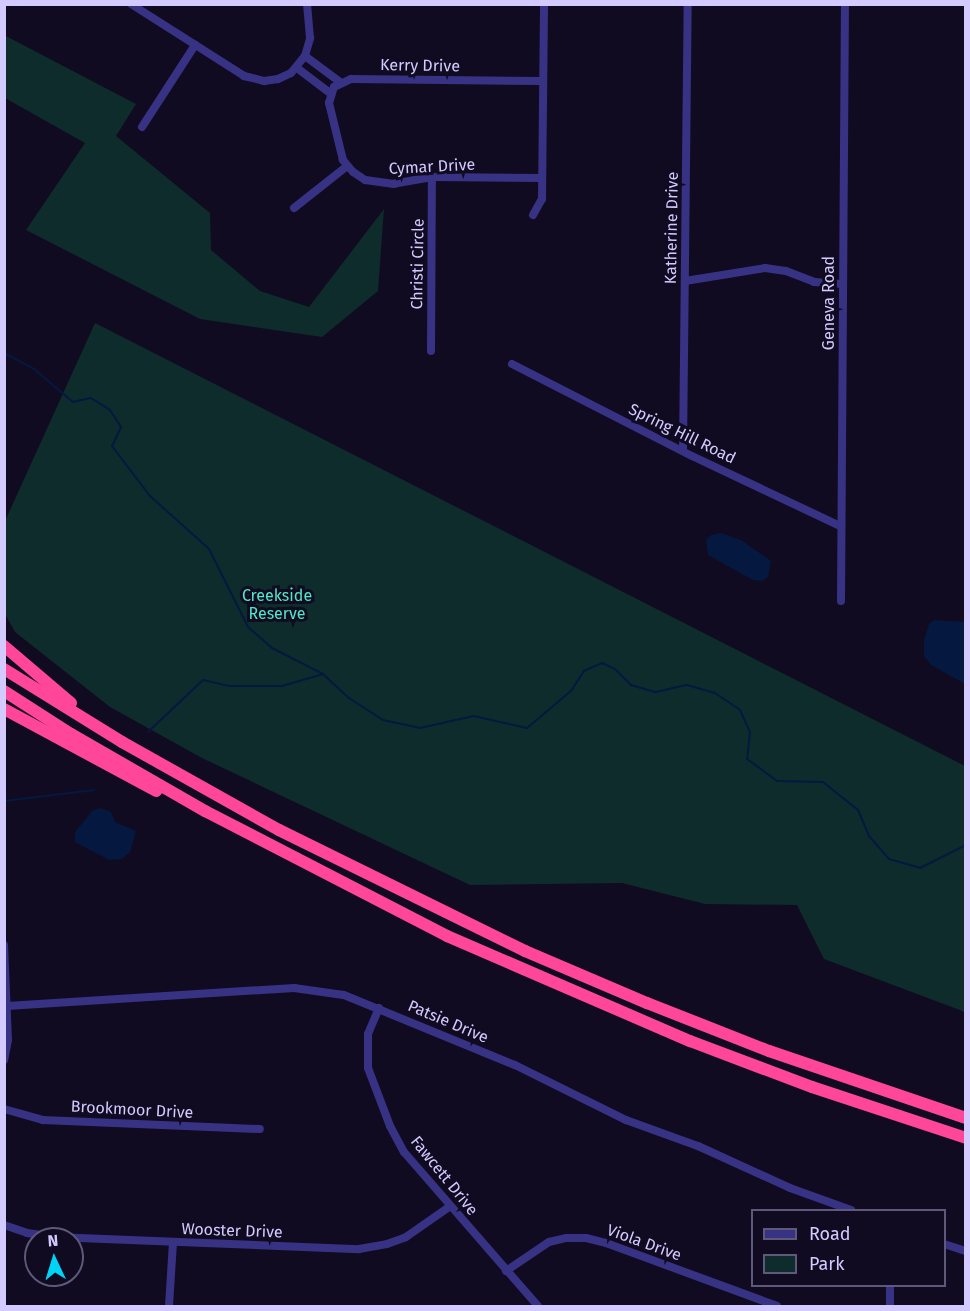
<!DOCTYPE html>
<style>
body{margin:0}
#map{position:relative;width:970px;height:1311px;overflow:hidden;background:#100b21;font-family:"Fira Sans",sans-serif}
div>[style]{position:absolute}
.green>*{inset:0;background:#0e2c2c}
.water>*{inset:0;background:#051840}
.stream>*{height:2px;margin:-1px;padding:0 1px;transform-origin:1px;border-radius:1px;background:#051840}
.minor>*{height:8px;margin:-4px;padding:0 4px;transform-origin:4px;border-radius:4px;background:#383284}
.highway>*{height:12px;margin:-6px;padding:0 6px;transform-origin:6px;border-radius:6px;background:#ff4698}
span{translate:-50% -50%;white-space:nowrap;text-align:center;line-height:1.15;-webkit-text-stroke:6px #100b21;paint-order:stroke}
.street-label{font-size:16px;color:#d3cbff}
.park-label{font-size:16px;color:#4ee9c8}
.frame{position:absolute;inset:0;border:6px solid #d3cbff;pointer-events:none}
.legend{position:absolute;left:751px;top:1209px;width:195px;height:78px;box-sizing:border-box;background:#100b21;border:2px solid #5e587a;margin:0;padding:8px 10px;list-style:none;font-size:18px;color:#d3cbff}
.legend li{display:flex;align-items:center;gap:12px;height:30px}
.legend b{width:30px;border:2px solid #5e587a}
.north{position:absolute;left:24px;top:1227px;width:60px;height:60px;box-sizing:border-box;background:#100b21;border:2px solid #5e587a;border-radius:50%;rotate:356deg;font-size:16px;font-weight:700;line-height:24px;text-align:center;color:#d3cbff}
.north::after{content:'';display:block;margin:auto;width:21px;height:27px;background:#00d4f6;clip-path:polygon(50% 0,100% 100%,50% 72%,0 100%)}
</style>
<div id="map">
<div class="green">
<i style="clip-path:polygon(4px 35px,136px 104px,116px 136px,210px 213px,211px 250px,260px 291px,309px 307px,384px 209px,378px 291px,322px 337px,200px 319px,26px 230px,85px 143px,5px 98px)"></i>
<i style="clip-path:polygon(95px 323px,965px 766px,965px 1012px,824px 959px,797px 905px,705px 904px,622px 883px,470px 885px,202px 758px,110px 707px,15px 632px,5px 614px,5px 521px)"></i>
</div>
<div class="water">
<i style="clip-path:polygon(721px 533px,741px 540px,771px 561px,768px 577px,762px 581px,753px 580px,708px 555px,706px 540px,711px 535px)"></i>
<i style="clip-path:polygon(934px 620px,965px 622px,965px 684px,931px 665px,924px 656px,924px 640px,929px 624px)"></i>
<i style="clip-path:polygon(100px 808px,111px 812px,115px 822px,136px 831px,130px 852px,122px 859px,109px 860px,75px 842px,75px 832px,92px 811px)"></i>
</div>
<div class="stream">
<i style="left:4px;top:353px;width:34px;rotate:28deg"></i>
<i style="left:34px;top:369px;width:51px;rotate:40.2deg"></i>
<i style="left:73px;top:402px;width:18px;rotate:-13deg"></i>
<i style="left:91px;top:398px;width:22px;rotate:32deg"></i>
<i style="left:110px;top:410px;width:20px;rotate:57deg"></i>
<i style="left:121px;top:427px;width:21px;rotate:115deg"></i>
<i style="left:112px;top:446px;width:63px;rotate:52.8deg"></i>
<i style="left:150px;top:496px;width:79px;rotate:41.9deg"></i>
<i style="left:209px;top:549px;width:87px;rotate:63.4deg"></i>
<i style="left:248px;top:627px;width:32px;rotate:41deg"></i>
<i style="left:272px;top:648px;width:57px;rotate:27deg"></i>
<i style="left:323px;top:674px;width:35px;rotate:43deg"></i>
<i style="left:349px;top:698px;width:40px;rotate:32.9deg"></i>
<i style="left:383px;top:720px;width:38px;rotate:12deg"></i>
<i style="left:420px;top:728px;width:55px;rotate:-12.5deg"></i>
<i style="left:474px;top:716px;width:54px;rotate:12.8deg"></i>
<i style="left:527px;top:728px;width:57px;rotate:-40.1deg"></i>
<i style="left:571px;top:691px;width:24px;rotate:-57deg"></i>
<i style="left:584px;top:671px;width:20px;rotate:-24deg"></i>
<i style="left:602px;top:663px;width:14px;rotate:25deg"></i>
<i style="left:615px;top:669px;width:23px;rotate:45deg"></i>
<i style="left:631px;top:685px;width:26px;rotate:16deg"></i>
<i style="left:656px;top:692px;width:32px;rotate:-13deg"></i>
<i style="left:687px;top:685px;width:29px;rotate:16deg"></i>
<i style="left:715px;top:693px;width:30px;rotate:34deg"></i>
<i style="left:740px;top:710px;width:24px;rotate:66deg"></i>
<i style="left:750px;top:732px;width:27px;rotate:96deg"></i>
<i style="left:747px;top:759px;width:37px;rotate:36deg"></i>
<i style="left:777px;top:781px;width:46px;rotate:1.2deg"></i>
<i style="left:823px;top:782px;width:45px;rotate:38.7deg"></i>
<i style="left:858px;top:810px;width:28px;rotate:67deg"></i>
<i style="left:869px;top:836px;width:30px;rotate:49deg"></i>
<i style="left:889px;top:859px;width:32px;rotate:16deg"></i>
<i style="left:920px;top:868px;width:51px;rotate:-26.6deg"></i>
<i style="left:148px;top:732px;width:76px;rotate:-43.4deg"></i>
<i style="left:203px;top:680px;width:27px;rotate:13deg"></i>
<i style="left:229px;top:686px;width:53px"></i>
<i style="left:282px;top:686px;width:43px;rotate:-16.3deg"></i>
<i style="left:4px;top:801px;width:91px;rotate:-7deg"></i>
</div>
<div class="minor">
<i style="left:131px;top:4px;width:134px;rotate:32.5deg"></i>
<i style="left:244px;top:76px;width:21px;rotate:14deg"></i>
<i style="left:264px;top:81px;width:14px;rotate:-8deg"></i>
<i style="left:278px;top:79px;width:14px;rotate:-25deg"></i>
<i style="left:291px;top:73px;width:22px;rotate:-51deg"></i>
<i style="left:305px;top:56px;width:19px;rotate:-74deg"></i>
<i style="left:310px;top:38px;width:34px;rotate:-95deg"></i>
<i style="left:305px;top:56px;width:44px;rotate:36.6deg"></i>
<i style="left:297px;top:68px;width:41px;rotate:37.1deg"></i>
<i style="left:142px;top:127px;width:98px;rotate:-57.1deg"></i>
<i style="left:542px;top:178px;width:110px;rotate:-179.5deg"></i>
<i style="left:432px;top:177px;width:39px;rotate:170deg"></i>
<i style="left:394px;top:184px;width:29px;rotate:-172deg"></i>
<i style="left:365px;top:180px;width:14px;rotate:-146deg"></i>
<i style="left:353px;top:172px;width:16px;rotate:-130deg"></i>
<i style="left:343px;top:160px;width:59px;rotate:-103.8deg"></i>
<i style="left:329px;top:103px;width:17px;rotate:-73deg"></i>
<i style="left:334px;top:87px;width:19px;rotate:-25deg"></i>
<i style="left:351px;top:79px;width:192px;rotate:0.6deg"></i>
<i style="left:294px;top:208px;width:68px;rotate:-38.4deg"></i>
<i style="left:533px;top:215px;width:18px;rotate:-61deg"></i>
<i style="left:542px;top:199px;width:195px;rotate:-89.4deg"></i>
<i style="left:685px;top:281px;width:81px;rotate:-9.2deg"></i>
<i style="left:765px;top:268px;width:21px;rotate:8deg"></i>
<i style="left:786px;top:271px;width:30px;rotate:21deg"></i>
<i style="left:814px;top:282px;width:29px;rotate:4deg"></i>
<i style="left:431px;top:351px;width:174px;rotate:-89.7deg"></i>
<i style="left:512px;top:364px;width:202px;rotate:27.1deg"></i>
<i style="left:692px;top:456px;width:164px;rotate:25.3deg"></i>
<i style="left:683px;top:451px;width:447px;rotate:-89.4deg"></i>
<i style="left:841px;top:601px;width:597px;rotate:-89.62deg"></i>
<i style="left:4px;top:945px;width:95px;rotate:87.6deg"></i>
<i style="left:8px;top:1040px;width:20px;rotate:101deg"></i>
<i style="left:7px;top:1006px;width:288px;rotate:-3.6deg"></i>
<i style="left:294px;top:988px;width:50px;rotate:8deg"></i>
<i style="left:344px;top:995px;width:185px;rotate:22.3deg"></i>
<i style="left:515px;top:1065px;width:124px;rotate:26.4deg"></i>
<i style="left:626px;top:1120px;width:77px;rotate:19.9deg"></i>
<i style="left:698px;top:1146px;width:101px;rotate:24.5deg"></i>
<i style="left:790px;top:1188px;width:65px;rotate:19.8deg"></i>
<i style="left:379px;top:1008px;width:28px;rotate:113deg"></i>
<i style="left:368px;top:1034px;width:34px;rotate:90deg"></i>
<i style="left:368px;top:1068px;width:62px;rotate:69.2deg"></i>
<i style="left:390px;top:1126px;width:30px;rotate:62deg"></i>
<i style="left:404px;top:1152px;width:204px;rotate:49deg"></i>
<i style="left:4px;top:1109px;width:41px;rotate:15.8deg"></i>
<i style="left:43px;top:1120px;width:217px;rotate:2.4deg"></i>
<i style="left:4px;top:1225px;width:24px;rotate:19deg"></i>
<i style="left:27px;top:1233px;width:27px;rotate:8deg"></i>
<i style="left:54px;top:1237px;width:305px;rotate:2.3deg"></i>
<i style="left:359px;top:1249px;width:28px;rotate:-10deg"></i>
<i style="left:387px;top:1244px;width:20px;rotate:-20deg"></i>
<i style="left:406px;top:1237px;width:52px;rotate:-34.9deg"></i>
<i style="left:944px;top:1244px;width:23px;rotate:18deg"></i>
<i style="left:506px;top:1271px;width:52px;rotate:-34deg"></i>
<i style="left:549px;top:1242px;width:18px;rotate:-13deg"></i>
<i style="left:567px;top:1238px;width:19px"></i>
<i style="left:586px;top:1238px;width:21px;rotate:14deg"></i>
<i style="left:606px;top:1243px;width:182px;rotate:20.2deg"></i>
<i style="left:169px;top:1306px;width:64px;rotate:-86.4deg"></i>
<i style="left:890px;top:1306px;width:20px;rotate:-90deg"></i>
</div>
<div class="highway">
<i style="left:4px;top:646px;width:88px;rotate:40.4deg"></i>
<i style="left:4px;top:669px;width:139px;rotate:31.7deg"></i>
<i style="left:122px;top:742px;width:180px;rotate:29.3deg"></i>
<i style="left:279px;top:830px;width:274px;rotate:26.2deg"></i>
<i style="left:525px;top:951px;width:133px;rotate:23.1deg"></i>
<i style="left:647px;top:1003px;width:131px;rotate:21.5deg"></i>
<i style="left:769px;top:1051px;width:208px;rotate:18.8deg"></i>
<i style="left:4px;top:691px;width:80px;rotate:32.7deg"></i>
<i style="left:71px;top:734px;width:155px;rotate:29.9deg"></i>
<i style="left:205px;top:811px;width:272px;rotate:27.3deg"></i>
<i style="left:447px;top:936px;width:265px;rotate:23.4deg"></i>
<i style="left:690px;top:1041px;width:130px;rotate:20.7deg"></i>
<i style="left:812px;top:1087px;width:162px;rotate:18.3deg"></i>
<i style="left:4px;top:709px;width:173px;rotate:28.3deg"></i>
</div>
<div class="street-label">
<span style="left:420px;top:66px;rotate:1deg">Kerry Drive</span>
<span style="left:432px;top:167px;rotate:-3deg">Cymar Drive</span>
<span style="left:672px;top:228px;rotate:-89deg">Katherine Drive</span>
<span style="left:418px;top:264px;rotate:-89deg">Christi Circle</span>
<span style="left:829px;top:303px;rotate:-90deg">Geneva Road</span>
<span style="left:682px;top:434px;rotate:26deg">Spring Hill Road</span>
<span style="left:448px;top:1022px;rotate:23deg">Patsie Drive</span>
<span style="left:132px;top:1110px;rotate:3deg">Brookmoor Drive</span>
<span style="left:444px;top:1176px;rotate:51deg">Fawcett Drive</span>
<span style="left:232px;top:1231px;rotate:2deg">Wooster Drive</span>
<span style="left:644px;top:1243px;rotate:20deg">Viola Drive</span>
</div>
<div class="park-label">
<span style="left:277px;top:605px">Creekside<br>Reserve</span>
</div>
<div class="frame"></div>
<ul class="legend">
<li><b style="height:8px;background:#383284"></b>Road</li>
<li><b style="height:16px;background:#0e2c2c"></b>Park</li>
</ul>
<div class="north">N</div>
</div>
